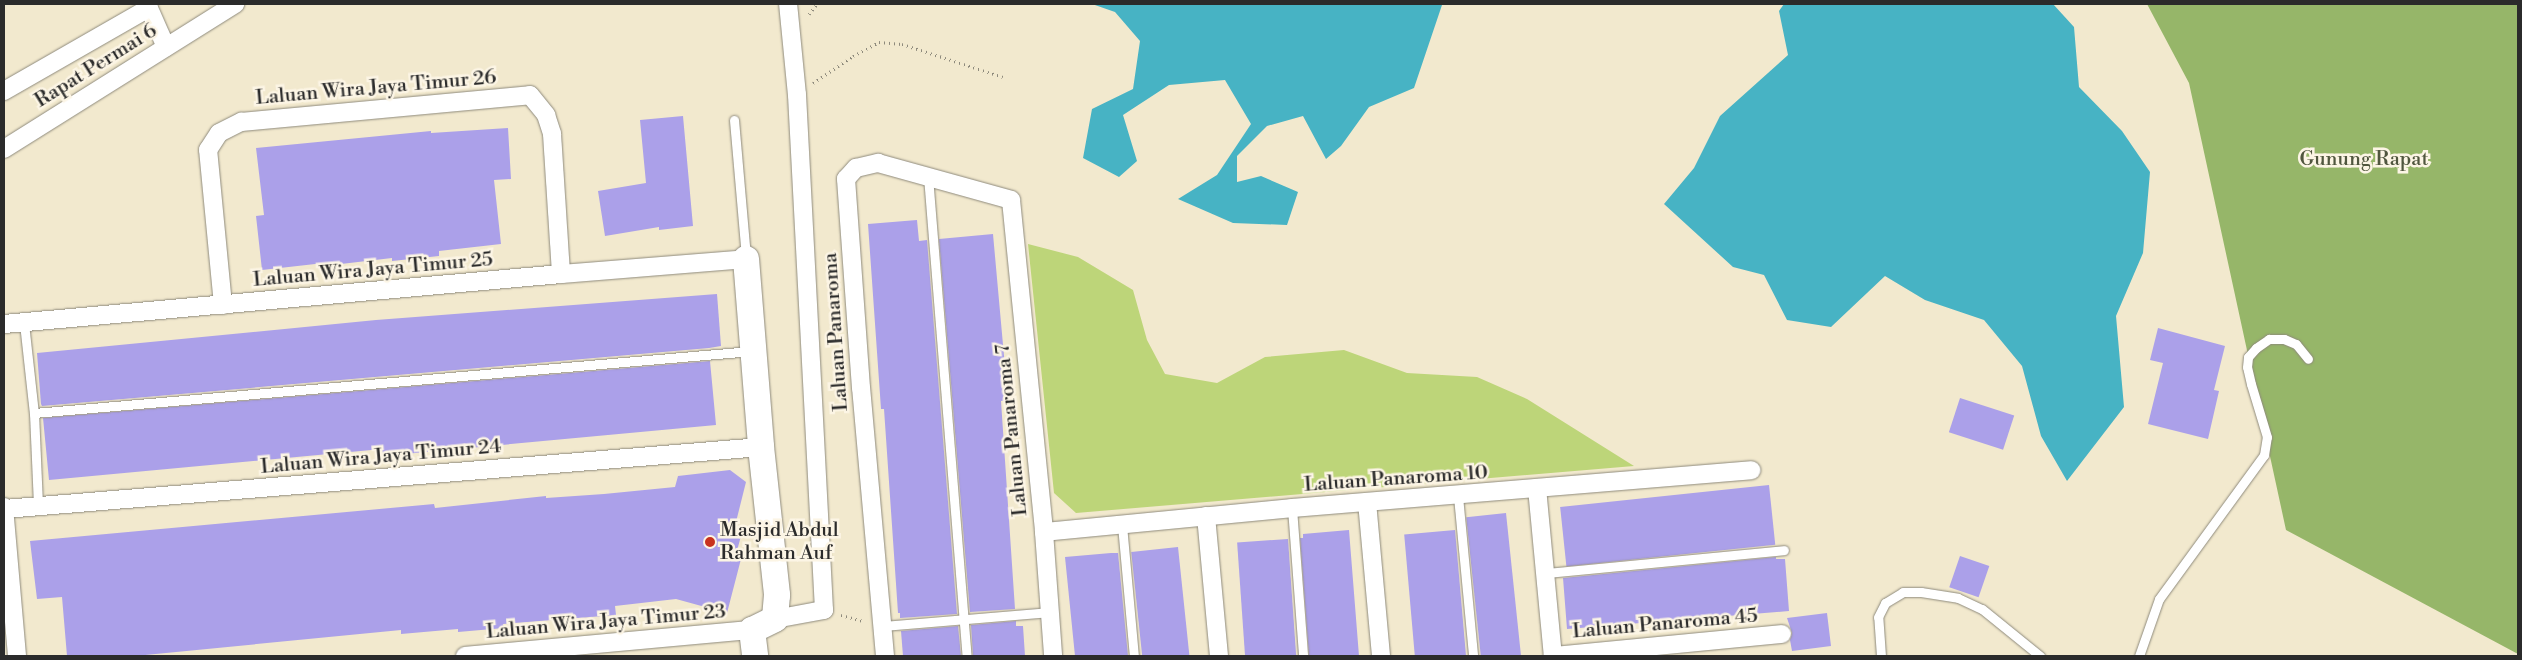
<!DOCTYPE html>
<style>
body{margin:0}
#map{position:relative;width:2522px;height:660px;overflow:hidden;background:#f2e9ce;font-family:"Libre Bodoni",serif}
div>[style]{position:absolute}
.green>*{inset:0;background:#bdd579}
.forest>*{inset:0;background:#96b669}
.water>*{inset:0;background:#47b3c4}
.building>*{inset:0;background:#aba0e9;transform-origin:0 0}
.path>*{height:3px;margin-top:-1.5px;transform-origin:0;background:repeating-linear-gradient(90deg,#8e8a7c 0 1px,transparent 0 5px)}
.roads{filter:drop-shadow(0 0 1px #8e8a7c) drop-shadow(0 0 1px #8e8a7c)}
.lane>*{height:9px;margin:-4.5px;padding:0 4.5px;transform-origin:4.5px;border-radius:4.5px;background:#fff}
.street>*{height:18px;margin:-9px;padding:0 9px;transform-origin:9px;border-radius:9px;background:#fff}
.secondary>*{height:26px;margin:-13px;padding:0 13px;transform-origin:13px;border-radius:13px;background:#fff}
.dots>*{width:14px;height:14px;translate:-50% -50%;box-sizing:border-box;border:2px solid #fcf5e5;border-radius:50%}
span{translate:-50% -50%;white-space:nowrap;text-align:center;line-height:1.15;-webkit-text-stroke:5px #fcf5e5;paint-order:stroke}
.street-label{font-size:20px;color:#2b2b2b}
.park-label{font-size:20px;color:#50563e}
.poi-label{font-size:20px;color:#2b2b2b}
.left{translate:0 -50%;text-align:left}
.frame{position:absolute;inset:0;border:5px solid #2b2b2b;pointer-events:none}
</style>
<div id="map">
<div class="green">
<i style="clip-path:polygon(1028px 244px,1078px 257px,1133px 290px,1147px 340px,1165px 374px,1217px 383px,1265px 357px,1344px 350px,1407px 373px,1477px 377px,1527px 399px,1634px 466px,1076px 513px,1054px 493px)"></i>
</div>
<div class="forest">
<i style="clip-path:polygon(2147px 4px,2518px 4px,2518px 654px,2286px 530px,2189px 83px)"></i>
</div>
<div class="water">
<i style="clip-path:polygon(1092px 4px,1441px 4px,1442px 5px,1414px 88px,1369px 107px,1341px 146px,1326px 159px,1303px 116px,1267px 126px,1237px 156px,1237px 182px,1261px 176px,1298px 192px,1287px 225px,1233px 223px,1178px 199px,1217px 175px,1251px 124px,1225px 80px,1169px 85px,1123px 115px,1137px 161px,1119px 177px,1083px 158px,1092px 109px,1133px 89px,1140px 41px,1115px 12px)"></i>
<i style="clip-path:polygon(1784px 4px,2053px 4px,2074px 27px,2079px 87px,2122px 131px,2150px 172px,2143px 253px,2116px 316px,2124px 407px,2067px 481px,2041px 436px,2022px 366px,1984px 320px,1925px 300px,1885px 276px,1831px 327px,1787px 320px,1764px 275px,1733px 267px,1664px 204px,1694px 168px,1720px 116px,1788px 55px,1779px 11px)"></i>
</div>
<div class="building">
<i style="clip-path:polygon(683px 116px,693px 226px,659px 230px,659px 227px,605px 236px,598px 191px,646px 183px,640px 120px)"></i>
<i style="clip-path:polygon(508px 128px,511px 179px,494px 180px,501px 244px,439px 251px,439px 256px,392px 261px,392px 258px,324px 266px,324px 263px,262px 270px,256px 216px,264px 215px,256px 148px,431px 131px,431px 133px)"></i>
<i style="clip-path:polygon(917px 220px,919px 241px,927px 240px,957px 614px,900px 618px,900px 613px,898px 613px,884px 409px,881px 409px,868px 224px)"></i>
<i style="clip-path:polygon(993px 234px,1008px 400px,1001px 401px,1015px 609px,970px 612px,939px 239px)"></i>
<i style="clip-path:polygon(717px 294px,721px 346px,709px 348px,42px 406px,41px 404px,37px 353px,376px 320px)"></i>
<i style="clip-path:polygon(2158px 328px,2225px 346px,2214px 390px,2219px 391px,2208px 439px,2148px 424px,2163px 363px,2150px 360px)"></i>
<i style="clip-path:polygon(710px 361px,716px 425px,383px 456px,382px 449px,49px 480px,43px 418px)"></i>
<i style="left:1960px;top:398px;width:57px;height:36px;rotate:18deg"></i>
<i style="clip-path:polygon(730px 470px,746px 482px,733px 534px,741px 536px,735px 558px,741px 559px,727px 613px,676px 599px,615px 606px,616px 615px,503px 624px,504px 628px,458px 632px,458px 629px,401px 634px,401px 630px,135px 656px,67px 656px,62px 597px,37px 599px,30px 541px,434px 504px,435px 508px,546px 496px,546px 498px,604px 494px,675px 487px,678px 476px)"></i>
<i style="left:1769px;top:485px;width:60px;height:210px;rotate:84deg"></i>
<i style="left:1506px;top:513px;width:144px;height:40px;rotate:84deg"></i>
<i style="clip-path:polygon(1349px 530px,1359px 656px,1309px 656px,1300px 538px,1303px 538px,1303px 534px)"></i>
<i style="left:1455px;top:530px;width:127px;height:51px;rotate:85deg"></i>
<i style="left:1288px;top:539px;width:117px;height:51px;rotate:86deg"></i>
<i style="left:1178px;top:547px;width:110px;height:47px;rotate:84deg"></i>
<i style="clip-path:polygon(1111px 553px,1118px 553px,1128px 656px,1075px 656px,1065px 557px)"></i>
<i style="left:1960px;top:556px;width:31px;height:33px;rotate:19deg"></i>
<i style="clip-path:polygon(1776px 557px,1776px 559px,1785px 559px,1789px 611px,1567px 629px,1563px 578px)"></i>
<i style="clip-path:polygon(1827px 613px,1831px 646px,1792px 651px,1790px 640px,1792px 633px,1787px 618px)"></i>
<i style="clip-path:polygon(1016px 621px,1016px 626px,1023px 626px,1025px 656px,973px 656px,971px 625px)"></i>
<i style="clip-path:polygon(958px 626px,961px 656px,903px 656px,901px 631px)"></i>
</div>
<div class="path">
<i style="left:809px;top:14px;width:13px;rotate:-51deg"></i>
<i style="left:813px;top:83px;width:48px;rotate:-34deg"></i>
<i style="left:853px;top:56px;width:30px;rotate:-28deg"></i>
<i style="left:879px;top:42px;width:23px;rotate:5deg"></i>
<i style="left:902px;top:44px;width:106px;rotate:18.1deg"></i>
<i style="left:841px;top:615px;width:24px;rotate:15deg"></i>
</div>
<div class="roads">
<div class="lane">
<i style="left:734px;top:120px;width:138px;rotate:85deg"></i>
<i style="left:928px;top:176px;width:482px;rotate:85.4deg"></i>
<i style="left:24px;top:323px;width:91px;rotate:83.7deg"></i>
<i style="left:34px;top:413px;width:721px;rotate:-4.94deg"></i>
<i style="left:34px;top:413px;width:93px;rotate:87.5deg"></i>
<i style="left:1458px;top:496px;width:161px;rotate:84.6deg"></i>
<i style="left:1292px;top:508px;width:148px;rotate:85.7deg"></i>
<i style="left:1122px;top:525px;width:132px;rotate:84.8deg"></i>
<i style="left:1546px;top:573px;width:239px;rotate:-5.5deg"></i>
<i style="left:883px;top:626px;width:168px;rotate:-4.8deg"></i>
<i style="left:1881px;top:656px;width:39px;rotate:-94deg"></i>
<i style="left:1878px;top:617px;width:16px;rotate:-63deg"></i>
<i style="left:1885px;top:603px;width:21px;rotate:-31deg"></i>
<i style="left:1903px;top:592px;width:18px"></i>
<i style="left:1921px;top:592px;width:37px;rotate:9deg"></i>
<i style="left:1958px;top:598px;width:26px;rotate:25deg"></i>
<i style="left:1982px;top:609px;width:75px;rotate:39deg"></i>
<i style="left:2139px;top:656px;width:60px;rotate:-70.7deg"></i>
<i style="left:2159px;top:599px;width:178px;rotate:-53.9deg"></i>
<i style="left:2264px;top:455px;width:18px;rotate:-81deg"></i>
<i style="left:2267px;top:437px;width:55px;rotate:-106.8deg"></i>
<i style="left:2251px;top:384px;width:17px;rotate:-103deg"></i>
<i style="left:2247px;top:367px;width:10px;rotate:-84deg"></i>
<i style="left:2248px;top:357px;width:12px;rotate:-48deg"></i>
<i style="left:2256px;top:348px;width:16px;rotate:-35deg"></i>
<i style="left:2269px;top:339px;width:15px"></i>
<i style="left:2284px;top:339px;width:13px;rotate:23deg"></i>
<i style="left:2296px;top:344px;width:19px;rotate:51deg"></i>
</div>
<div class="street">
<i style="left:147px;top:4px;width:47px;rotate:66.2deg"></i>
<i style="left:4px;top:91px;width:167px;rotate:-29.8deg"></i>
<i style="left:4px;top:149px;width:273px;rotate:-32.1deg"></i>
<i style="left:223px;top:305px;width:156px;rotate:-95.5deg"></i>
<i style="left:208px;top:150px;width:20px;rotate:-57deg"></i>
<i style="left:219px;top:133px;width:25px;rotate:-27deg"></i>
<i style="left:241px;top:122px;width:290px;rotate:-5.3deg"></i>
<i style="left:530px;top:95px;width:26px;rotate:51deg"></i>
<i style="left:546px;top:115px;width:20px;rotate:72deg"></i>
<i style="left:552px;top:134px;width:140px;rotate:86.3deg"></i>
<i style="left:4px;top:324px;width:559px;rotate:-5.13deg"></i>
<i style="left:561px;top:274px;width:186px;rotate:-4.6deg"></i>
<i style="left:1537px;top:488px;width:169px;rotate:84.6deg"></i>
<i style="left:1367px;top:502px;width:155px;rotate:84.8deg"></i>
<i style="left:4px;top:507px;width:150px;rotate:85deg"></i>
<i style="left:4px;top:509px;width:760px;rotate:-4.68deg"></i>
<i style="left:1206px;top:516px;width:141px;rotate:84.7deg"></i>
<i style="left:1044px;top:532px;width:249px;rotate:-5.5deg"></i>
<i style="left:1292px;top:508px;width:461px;rotate:-4.7deg"></i>
<i style="left:775px;top:619px;width:50px;rotate:-10.4deg"></i>
<i style="left:824px;top:610px;width:516px;rotate:-93deg"></i>
<i style="left:797px;top:95px;width:91px;rotate:-95.6deg"></i>
<i style="left:465px;top:656px;width:288px;rotate:-5.2deg"></i>
<i style="left:885px;top:656px;width:269px;rotate:-95.1deg"></i>
<i style="left:861px;top:388px;width:210px;rotate:-94.1deg"></i>
<i style="left:846px;top:179px;width:15px;rotate:-48deg"></i>
<i style="left:856px;top:168px;width:23px;rotate:-13deg"></i>
<i style="left:878px;top:163px;width:138px;rotate:15.5deg"></i>
<i style="left:1011px;top:200px;width:334px;rotate:84.3deg"></i>
<i style="left:1044px;top:532px;width:124px;rotate:85.8deg"></i>
<i style="left:1553px;top:656px;width:230px;rotate:-5.5deg"></i>
</div>
<div class="secondary">
<i style="left:746px;top:259px;width:189px;rotate:85.4deg"></i>
<i style="left:761px;top:447px;width:149px;rotate:83.8deg"></i>
<i style="left:777px;top:595px;width:24px;rotate:95deg"></i>
<i style="left:775px;top:619px;width:25px;rotate:154deg"></i>
<i style="left:752px;top:630px;width:26px;rotate:83deg"></i>
</div>
</div>
<div class="dots">
<i style="left:710px;top:542px;background:#c8321e"></i>
</div>
<div class="street-label">
<span style="left:96px;top:66px;rotate:-32deg">Rapat Permai 6</span>
<span style="left:376px;top:88px;rotate:-5deg">Laluan Wira Jaya Timur 26</span>
<span style="left:373px;top:270px;rotate:-5deg">Laluan Wira Jaya Timur 25</span>
<span style="left:836px;top:332px;rotate:-94deg">Laluan Panaroma</span>
<span style="left:1012px;top:430px;rotate:-96deg">Laluan Panaroma 7</span>
<span style="left:381px;top:457px;rotate:-5deg">Laluan Wira Jaya Timur 24</span>
<span style="left:1396px;top:479px;rotate:-4deg">Laluan Panaroma 10</span>
<span style="left:606px;top:622px;rotate:-5deg">Laluan Wira Jaya Timur 23</span>
<span style="left:1665px;top:624px;rotate:-5deg">Laluan Panaroma 45</span>
</div>
<div class="park-label">
<span style="left:2364px;top:159px">Gunung Rapat</span>
</div>
<div class="poi-label">
<span class="left" style="left:720px;top:542px">Masjid Abdul<br>Rahman Auf</span>
</div>
<div class="frame"></div>
</div>
